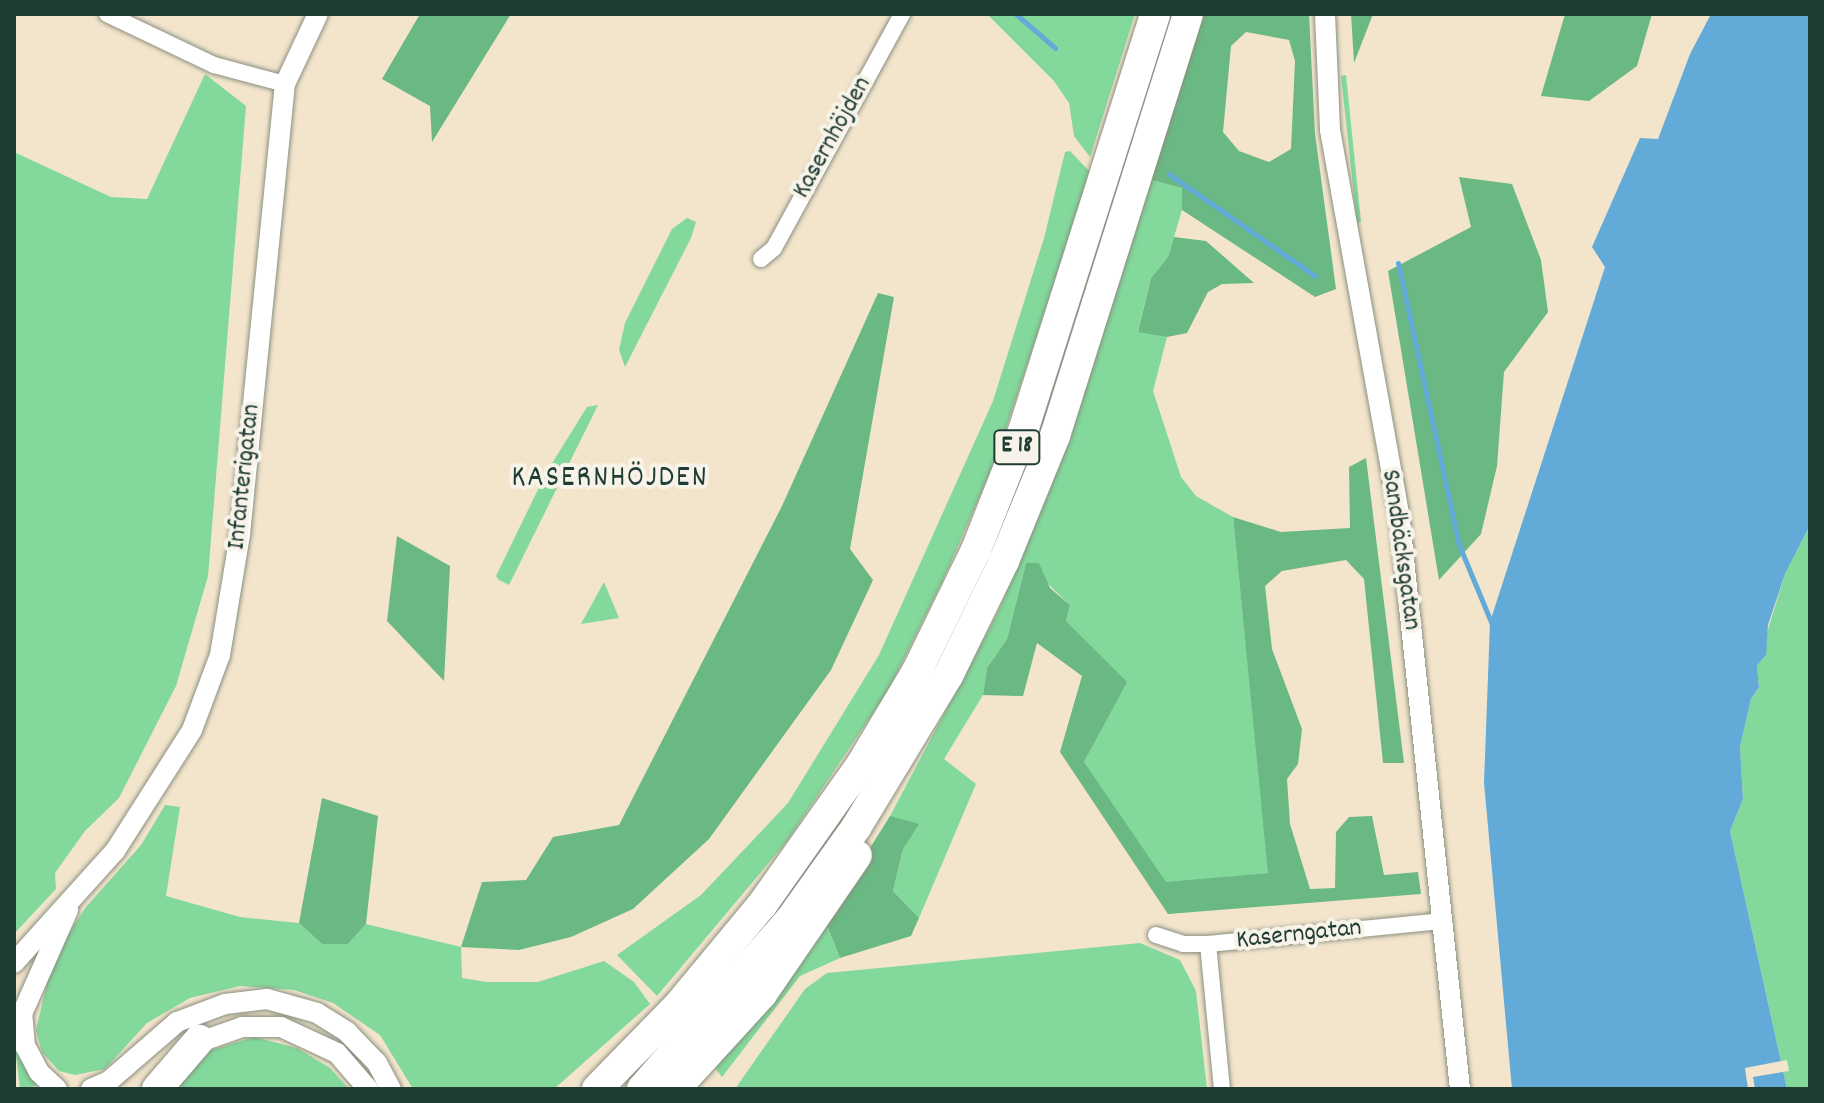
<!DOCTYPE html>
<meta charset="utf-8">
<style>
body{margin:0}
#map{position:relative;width:1824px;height:1103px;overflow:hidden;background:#f3e4cc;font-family:Dekko,sans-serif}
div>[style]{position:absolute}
.green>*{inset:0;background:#83d99c}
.forest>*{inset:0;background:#6ab984}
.water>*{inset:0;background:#62abd9}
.pier>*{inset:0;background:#f3e4cc}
.stream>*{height:5px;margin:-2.5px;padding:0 2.5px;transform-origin:2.5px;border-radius:2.5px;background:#62abd9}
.roads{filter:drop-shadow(0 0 2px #899080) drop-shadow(0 0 2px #899080)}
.minor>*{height:16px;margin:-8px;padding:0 8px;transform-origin:8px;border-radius:8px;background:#fff}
.tertiary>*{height:20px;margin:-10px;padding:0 10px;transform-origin:10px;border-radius:10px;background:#fff}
.motorway>*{height:30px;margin:-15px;padding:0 15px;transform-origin:15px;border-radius:15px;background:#fff}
span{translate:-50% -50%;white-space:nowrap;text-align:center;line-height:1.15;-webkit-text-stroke:8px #f7f3e8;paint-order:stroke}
.shield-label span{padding:2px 6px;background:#f7f3e8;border:2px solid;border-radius:6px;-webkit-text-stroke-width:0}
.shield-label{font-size:24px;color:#1f3d34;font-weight:700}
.street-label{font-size:26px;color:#1f3d34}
.quarter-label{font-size:30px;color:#1f3d34;letter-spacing:2px}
.frame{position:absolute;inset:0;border:16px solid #1f3d34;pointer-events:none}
</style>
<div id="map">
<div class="green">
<i style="clip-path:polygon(987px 14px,1135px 14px,1090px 157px,1074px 136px,1069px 103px,1054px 81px)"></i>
<i style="clip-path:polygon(205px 74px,246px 106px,208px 576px,176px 686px,119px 798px,85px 831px,55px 873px,56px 889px,14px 934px,14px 152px,111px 197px,147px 199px)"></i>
<i style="clip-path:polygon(1346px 75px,1361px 222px,1357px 223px,1341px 76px)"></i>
<i style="clip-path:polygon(1070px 151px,1091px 173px,995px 461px,944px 578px,889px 689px,787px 841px,657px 996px,617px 955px,701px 895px,788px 803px,879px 655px,993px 401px,1044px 238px,1065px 152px)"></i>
<i style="clip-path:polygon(1151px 180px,1182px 188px,1182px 210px,1168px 257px,1151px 278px,1138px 331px,1167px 337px,1153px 391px,1181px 477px,1196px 496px,1233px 517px,1269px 873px,1166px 883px,1089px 776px,1084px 762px,1126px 682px,1066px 621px,1070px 605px,1026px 563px,1007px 639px,987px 668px,983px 695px,944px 759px,976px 784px,919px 918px,893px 891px,903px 849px,890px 816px,998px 612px,1030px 536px)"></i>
<i style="clip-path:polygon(687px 218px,696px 222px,691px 238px,625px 367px,619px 350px,625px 323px,672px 229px)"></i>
<i style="clip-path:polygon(598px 405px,509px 585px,499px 580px,496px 576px,546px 473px,587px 407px)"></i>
<i style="clip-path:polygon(1810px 525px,1810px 1089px,1787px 1089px,1730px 831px,1743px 799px,1740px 747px,1751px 699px,1759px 689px,1757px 665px,1785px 574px)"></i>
<i style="clip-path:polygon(604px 582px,619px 618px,581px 624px)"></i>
<i style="clip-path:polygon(165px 805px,180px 807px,166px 896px,240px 917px,299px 923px,322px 944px,348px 944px,366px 924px,461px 947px,462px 978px,487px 982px,538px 982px,604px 961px,634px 982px,650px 1004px,554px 1089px,413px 1089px,380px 1035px,333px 1003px,294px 990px,240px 986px,190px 998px,147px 1023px,105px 1069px,75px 1075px,59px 1071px,42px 1052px,36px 1030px,53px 957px,86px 907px,141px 845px)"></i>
<i style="clip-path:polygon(825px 920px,840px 958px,800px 976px,722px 1077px,715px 1068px)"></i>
<i style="clip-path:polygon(1140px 943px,1180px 960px,1196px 991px,1207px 1089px,735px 1089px,805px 989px,827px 973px)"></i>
<i style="clip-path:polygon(254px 1037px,297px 1048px,330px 1068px,349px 1089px,169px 1089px,199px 1054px)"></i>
<i style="clip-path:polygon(14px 1038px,37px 1085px,28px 1089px,20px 1089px)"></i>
</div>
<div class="forest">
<i style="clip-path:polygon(420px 14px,511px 14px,432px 142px,430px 106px,382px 79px)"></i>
<i style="clip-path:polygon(evenodd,1204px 14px,1309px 14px,1315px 134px,1336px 289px,1315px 297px,1182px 210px,1182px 188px,1151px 180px,1204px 14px,1246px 32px,1289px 40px,1295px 61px,1291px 149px,1269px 162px,1239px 151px,1223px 132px,1231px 46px,1246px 32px)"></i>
<i style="clip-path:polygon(1351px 14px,1373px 14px,1354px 63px)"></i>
<i style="clip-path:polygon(1565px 14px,1652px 14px,1637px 66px,1589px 101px,1541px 96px)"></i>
<i style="clip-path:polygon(1459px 177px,1512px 184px,1541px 260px,1548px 312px,1504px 372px,1497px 466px,1481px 534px,1439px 580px,1388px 271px,1471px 227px)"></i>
<i style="clip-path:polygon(1174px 237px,1206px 241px,1254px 283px,1222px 284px,1208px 292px,1187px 333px,1167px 337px,1138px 332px,1151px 278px,1168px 257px)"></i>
<i style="clip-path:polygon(878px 293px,894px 297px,850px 549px,873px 580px,831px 670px,709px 839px,633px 909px,571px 937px,519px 950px,461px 947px,482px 882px,526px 880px,553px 837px,619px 825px,782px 506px)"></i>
<i style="clip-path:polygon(1366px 458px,1404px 763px,1383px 763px,1364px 579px,1346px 560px,1282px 571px,1265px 586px,1272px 649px,1302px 729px,1298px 764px,1287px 779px,1290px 824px,1310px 889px,1335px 888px,1336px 832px,1349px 817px,1372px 816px,1384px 875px,1418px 872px,1421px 894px,1168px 914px,1060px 752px,1082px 676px,1037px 643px,1023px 696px,983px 695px,987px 668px,1007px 639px,1026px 563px,1039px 563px,1050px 588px,1070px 605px,1066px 621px,1127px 682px,1084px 762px,1166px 882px,1268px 873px,1233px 517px,1281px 532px,1350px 528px,1349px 467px)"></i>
<i style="clip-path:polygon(397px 536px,450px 566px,444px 681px,387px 621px)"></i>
<i style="clip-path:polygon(322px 798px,378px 816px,366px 924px,348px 944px,322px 944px,299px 923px)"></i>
<i style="clip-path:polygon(890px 816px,919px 824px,903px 849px,893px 891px,919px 918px,911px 936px,840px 958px,825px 920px)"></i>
</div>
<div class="water">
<i style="clip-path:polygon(1711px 14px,1810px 14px,1810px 525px,1785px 574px,1768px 625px,1766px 655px,1757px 665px,1759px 688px,1751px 699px,1740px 747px,1743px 799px,1730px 831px,1787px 1089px,1512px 1089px,1484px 783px,1490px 622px,1605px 267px,1592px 247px,1640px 138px,1658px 139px,1690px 54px)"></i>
</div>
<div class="pier">
<i style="clip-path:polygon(1787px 1060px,1789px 1071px,1753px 1077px,1755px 1089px,1748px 1089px,1745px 1068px)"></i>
</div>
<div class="stream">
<i style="left:1016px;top:14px;width:52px;rotate:41.1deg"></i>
<i style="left:1169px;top:174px;width:178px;rotate:34.9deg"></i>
<i style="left:1398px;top:263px;width:289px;rotate:77.8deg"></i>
<i style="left:1459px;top:545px;width:91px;rotate:67.4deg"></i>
</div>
<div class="roads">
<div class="minor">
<i style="left:107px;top:14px;width:119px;rotate:25.5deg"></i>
<i style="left:214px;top:65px;width:73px;rotate:15deg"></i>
<i style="left:761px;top:259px;width:17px;rotate:-40deg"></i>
<i style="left:774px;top:248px;width:267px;rotate:-61.3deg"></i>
<i style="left:1156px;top:935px;width:28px;rotate:18deg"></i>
<i style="left:1183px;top:944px;width:25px"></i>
<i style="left:1208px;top:944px;width:237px;rotate:-5.6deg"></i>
<i style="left:1208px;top:944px;width:146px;rotate:84.5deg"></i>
</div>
<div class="tertiary">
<i style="left:1325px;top:14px;width:116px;rotate:87.5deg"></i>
<i style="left:1330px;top:130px;width:397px;rotate:79.8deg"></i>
<i style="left:1400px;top:521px;width:571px;rotate:83.97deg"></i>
<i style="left:14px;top:963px;width:151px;rotate:-48deg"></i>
<i style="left:115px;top:851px;width:143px;rotate:-57.5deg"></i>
<i style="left:192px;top:730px;width:80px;rotate:-69.5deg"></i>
<i style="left:220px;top:655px;width:123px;rotate:-80.6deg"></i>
<i style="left:240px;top:534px;width:452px;rotate:-84.3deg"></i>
<i style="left:285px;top:84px;width:77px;rotate:-64.8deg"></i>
<i style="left:191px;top:1045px;width:54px;rotate:-19.4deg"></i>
<i style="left:242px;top:1027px;width:39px"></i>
<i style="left:281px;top:1027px;width:62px;rotate:24.9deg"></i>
<i style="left:337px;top:1053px;width:48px;rotate:49.3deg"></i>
<i style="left:57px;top:1089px;width:25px;rotate:-137deg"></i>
<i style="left:39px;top:1072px;width:30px;rotate:-118deg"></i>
<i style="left:25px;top:1046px;width:32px;rotate:-95deg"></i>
<i style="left:22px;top:1014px;width:114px;rotate:-66.1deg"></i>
<i style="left:91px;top:1089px;width:20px;rotate:-24deg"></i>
<i style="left:109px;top:1081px;width:90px;rotate:-40.9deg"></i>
<i style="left:177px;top:1022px;width:51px;rotate:-20.6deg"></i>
<i style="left:225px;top:1004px;width:42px;rotate:-6.8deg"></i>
<i style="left:267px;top:999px;width:52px;rotate:15.6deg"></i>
<i style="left:317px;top:1013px;width:36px;rotate:32deg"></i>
<i style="left:347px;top:1032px;width:43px;rotate:45.9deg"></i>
<i style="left:377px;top:1063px;width:30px;rotate:62deg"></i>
</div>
<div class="motorway">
<i style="left:157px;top:1089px;width:65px;rotate:-49.4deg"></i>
<i style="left:597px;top:1089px;width:116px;rotate:-45.7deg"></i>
<i style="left:678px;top:1006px;width:131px;rotate:-50.3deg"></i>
<i style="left:762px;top:905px;width:174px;rotate:-54.8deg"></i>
<i style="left:862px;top:763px;width:107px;rotate:-59.1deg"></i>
<i style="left:917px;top:671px;width:135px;rotate:-64deg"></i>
<i style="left:976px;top:550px;width:131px;rotate:-68.5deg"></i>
<i style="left:1024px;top:428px;width:434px;rotate:-72.4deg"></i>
<i style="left:642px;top:1089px;width:225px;rotate:-48.8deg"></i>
<i style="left:790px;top:920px;width:115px;rotate:-54.5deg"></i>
<i style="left:857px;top:826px;width:175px;rotate:-58.8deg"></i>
<i style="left:948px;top:676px;width:128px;rotate:-64deg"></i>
<i style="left:1004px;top:561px;width:135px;rotate:-67.8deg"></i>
<i style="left:1055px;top:436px;width:442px;rotate:-72.5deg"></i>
<i style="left:675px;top:1089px;width:129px;rotate:-47.5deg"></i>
<i style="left:762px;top:994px;width:168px;rotate:-55.6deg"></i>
</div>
</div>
<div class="shield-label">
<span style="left:1017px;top:447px">E 18</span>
</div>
<div class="street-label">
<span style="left:833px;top:138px;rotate:-61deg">Kasernhöjden</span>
<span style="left:245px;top:477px;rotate:-84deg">Infanterigatan</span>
<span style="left:1400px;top:550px;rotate:82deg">Sandbäcksgatan</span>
<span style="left:1299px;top:935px;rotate:-6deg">Kaserngatan</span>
</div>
<div class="quarter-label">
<span style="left:610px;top:480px">KASERNHÖJDEN</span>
</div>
<div class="frame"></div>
</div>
